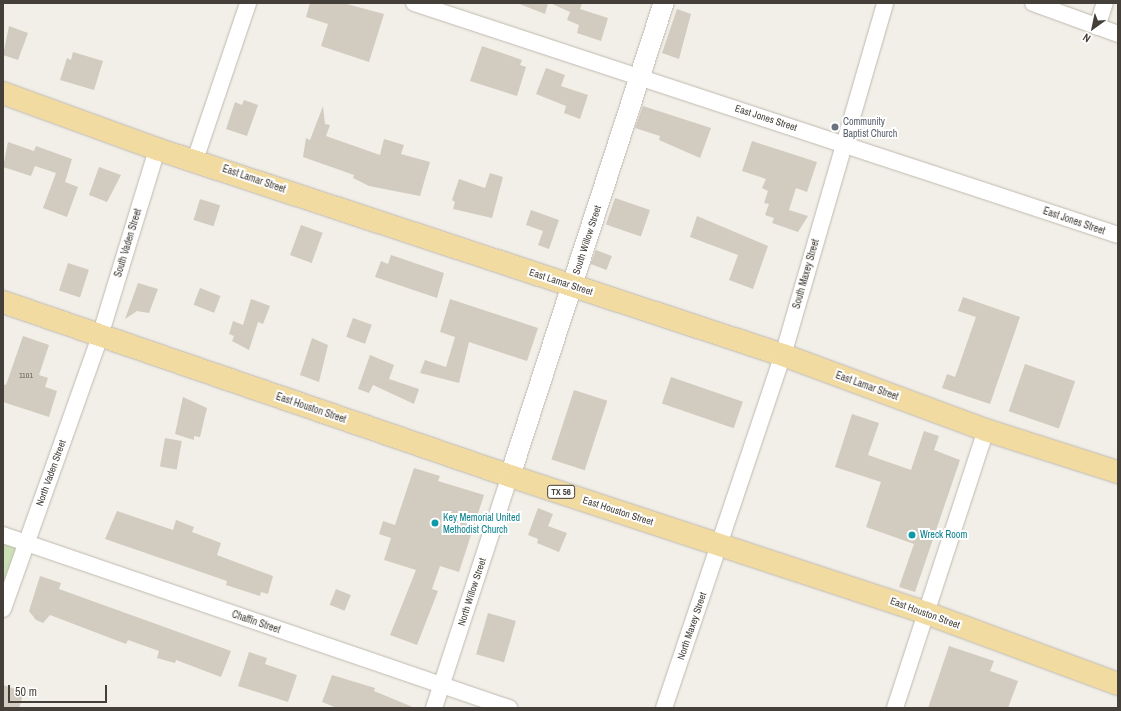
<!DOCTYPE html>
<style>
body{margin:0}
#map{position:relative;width:1121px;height:711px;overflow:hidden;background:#f2efe8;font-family:"Archivo Narrow",sans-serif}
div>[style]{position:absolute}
.green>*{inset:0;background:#cde1b6}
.building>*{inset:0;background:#d2cbbf;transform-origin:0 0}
.roads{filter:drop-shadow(0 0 1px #bfb9af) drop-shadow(0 0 1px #bfb9af)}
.minor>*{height:16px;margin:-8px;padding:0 8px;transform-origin:8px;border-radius:8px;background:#fff}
.tertiary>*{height:20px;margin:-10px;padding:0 10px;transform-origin:10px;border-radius:10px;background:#fff}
.primary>*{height:22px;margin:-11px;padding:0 11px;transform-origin:11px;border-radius:11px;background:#f2dba1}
.dots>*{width:11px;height:11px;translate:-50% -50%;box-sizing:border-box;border:2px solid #fff;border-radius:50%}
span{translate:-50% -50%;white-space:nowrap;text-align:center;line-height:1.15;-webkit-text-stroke:4px #fff;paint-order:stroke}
.number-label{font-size:8px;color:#68625a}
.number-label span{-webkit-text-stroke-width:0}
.shield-label span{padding:1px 3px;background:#fff;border:1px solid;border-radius:3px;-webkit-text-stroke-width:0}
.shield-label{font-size:9px;color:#443f38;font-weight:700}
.street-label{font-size:10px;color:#443f38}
.worship-label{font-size:10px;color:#5b616d}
.left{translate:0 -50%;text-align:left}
.culture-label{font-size:10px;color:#0d838f}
.frame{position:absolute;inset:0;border:4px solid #443f38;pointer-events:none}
.north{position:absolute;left:1073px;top:8px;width:40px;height:40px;-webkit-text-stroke:3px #fff;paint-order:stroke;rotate:213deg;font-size:11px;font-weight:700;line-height:16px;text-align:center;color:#443f38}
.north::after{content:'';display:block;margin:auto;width:14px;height:18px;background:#443f38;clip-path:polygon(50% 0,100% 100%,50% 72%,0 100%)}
.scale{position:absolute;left:8px;top:685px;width:99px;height:18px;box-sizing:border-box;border:2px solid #443f38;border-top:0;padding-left:5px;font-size:12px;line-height:14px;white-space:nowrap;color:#443f38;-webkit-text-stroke:3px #fff;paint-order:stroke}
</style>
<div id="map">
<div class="green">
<i style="clip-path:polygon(3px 543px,18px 548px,3px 591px)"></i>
</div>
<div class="building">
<i style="clip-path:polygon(310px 3px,343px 3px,384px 14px,369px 62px,321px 46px,328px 24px,306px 17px)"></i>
<i style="clip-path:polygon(517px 3px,548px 3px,545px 14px)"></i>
<i style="clip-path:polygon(550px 3px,582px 3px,580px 9px,608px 18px,601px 41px,577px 33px,579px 25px,567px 20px,570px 12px)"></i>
<i style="clip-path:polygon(677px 9px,691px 14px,679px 59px,662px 53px)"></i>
<i style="clip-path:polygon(9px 26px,28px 33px,18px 60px,3px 55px)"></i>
<i style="clip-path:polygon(482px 46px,522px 60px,520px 65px,526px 67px,517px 96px,470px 81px)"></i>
<i style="clip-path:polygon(73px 52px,103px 61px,94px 90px,60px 80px,67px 58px,71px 60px)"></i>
<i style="clip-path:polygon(546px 68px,565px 75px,561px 86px,588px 95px,580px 119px,564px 113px,566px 106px,536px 94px)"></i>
<i style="clip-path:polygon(244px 100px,258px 105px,247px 136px,226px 129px,235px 102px,242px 105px)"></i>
<i style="clip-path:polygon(323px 106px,325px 124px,330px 125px,326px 136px,380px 155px,384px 139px,404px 145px,401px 154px,430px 162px,420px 196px,369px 186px,353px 178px,354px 175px,303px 157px,306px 138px,310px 140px)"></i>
<i style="clip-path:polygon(643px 106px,711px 128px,700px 158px,659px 140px,660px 136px,635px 128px)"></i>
<i style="clip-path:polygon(752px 141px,817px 162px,807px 192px,796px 188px,789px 210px,808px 216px,798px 232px,772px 223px,774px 218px,765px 215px,769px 204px,764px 203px,768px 191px,762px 188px,766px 179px,742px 171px)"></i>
<i style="clip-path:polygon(8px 142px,34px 151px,36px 146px,72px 159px,65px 182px,78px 187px,67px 217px,43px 208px,56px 173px,35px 166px,31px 176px,3px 167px)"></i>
<i style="clip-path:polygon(99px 167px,121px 175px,107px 202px,89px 195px)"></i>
<i style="clip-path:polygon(490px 173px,503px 177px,492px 218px,453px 209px,455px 202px,452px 200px,459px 179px,485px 188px)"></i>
<i style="left:615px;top:198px;width:37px;height:28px;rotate:19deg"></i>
<i style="left:200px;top:199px;width:21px;height:22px;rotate:17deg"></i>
<i style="clip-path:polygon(531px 210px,559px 220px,549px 249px,538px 245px,543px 231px,526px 225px)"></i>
<i style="clip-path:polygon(697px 216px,768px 246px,753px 289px,729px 280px,738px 255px,690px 237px)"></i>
<i style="left:301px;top:225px;width:23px;height:32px;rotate:20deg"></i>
<i style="left:596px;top:250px;width:17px;height:15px;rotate:21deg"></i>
<i style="clip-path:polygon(391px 255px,444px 273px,437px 298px,375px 277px,381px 261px,388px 264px)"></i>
<i style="left:68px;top:263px;width:22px;height:29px;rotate:18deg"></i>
<i style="clip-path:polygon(138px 283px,158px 289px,149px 313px,137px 311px,125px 319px)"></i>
<i style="left:200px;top:288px;width:22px;height:18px;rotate:21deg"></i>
<i style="clip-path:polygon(963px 297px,1020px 317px,990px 404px,942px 388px,947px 374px,955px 377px,976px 317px,958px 311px)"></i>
<i style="clip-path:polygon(251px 299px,270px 306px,263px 324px,258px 322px,249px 350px,232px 341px,234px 336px,229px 334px,233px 321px,243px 325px)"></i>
<i style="clip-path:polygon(450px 299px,538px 328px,527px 361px,469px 342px,459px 383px,420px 373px,425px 360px,446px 367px,455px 337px,440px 332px)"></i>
<i style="left:353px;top:318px;width:20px;height:20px;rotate:20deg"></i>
<i style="clip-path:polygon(23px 336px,49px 345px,39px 375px,48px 378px,45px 387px,57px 391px,49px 417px,3px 402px,3px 384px,6px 385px)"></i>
<i style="clip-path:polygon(312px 338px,328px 345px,319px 382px,300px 375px)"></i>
<i style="clip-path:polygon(370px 355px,394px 365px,389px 379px,419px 389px,414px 404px,373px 385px,369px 393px,358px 389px)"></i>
<i style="left:1025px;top:364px;width:53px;height:50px;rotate:19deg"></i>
<i style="left:671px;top:377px;width:76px;height:28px;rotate:19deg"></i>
<i style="left:574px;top:390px;width:35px;height:73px;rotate:18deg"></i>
<i style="clip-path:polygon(183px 397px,207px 408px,200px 437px,194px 436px,194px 440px,175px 434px)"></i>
<i style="clip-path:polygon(852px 414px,879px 423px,868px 455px,911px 470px,924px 431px,939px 436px,934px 450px,960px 460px,915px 592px,899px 587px,914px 544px,866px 527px,881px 482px,835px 467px)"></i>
<i style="left:165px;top:438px;width:17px;height:29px;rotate:10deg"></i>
<i style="clip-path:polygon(414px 468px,440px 476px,438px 481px,484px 495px,459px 572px,440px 566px,432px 589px,438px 591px,417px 645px,390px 635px,416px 570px,384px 560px,391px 538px,379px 534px,383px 521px,395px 525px)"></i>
<i style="clip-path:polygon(538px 508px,553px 514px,548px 526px,567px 533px,559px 552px,537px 543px,538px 539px,528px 535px)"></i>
<i style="clip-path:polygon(117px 511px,173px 530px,176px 520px,194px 527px,192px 532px,221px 543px,217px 555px,273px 576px,268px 594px,261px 592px,260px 596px,226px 585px,227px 581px,105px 539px)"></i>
<i style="clip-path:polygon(40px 576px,61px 583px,59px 589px,231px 651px,221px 677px,176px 660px,175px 663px,157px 658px,159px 651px,128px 640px,126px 644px,50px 615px,43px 623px,36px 620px,29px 611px)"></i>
<i style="left:336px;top:589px;width:16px;height:17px;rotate:22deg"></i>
<i style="left:488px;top:613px;width:29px;height:43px;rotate:16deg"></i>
<i style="clip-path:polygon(949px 646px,994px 661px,990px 671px,1018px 681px,1008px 708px,928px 708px)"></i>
<i style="clip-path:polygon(249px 652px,267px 658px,265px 664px,297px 675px,288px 702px,238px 686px)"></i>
<i style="clip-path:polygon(332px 675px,375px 688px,374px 691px,415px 708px,337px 708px,322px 702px)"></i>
<i style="clip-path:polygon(3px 685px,24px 692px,19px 708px,3px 708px)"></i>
</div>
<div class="roads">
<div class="minor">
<i style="left:414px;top:3px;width:741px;rotate:18.24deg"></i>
<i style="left:1033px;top:3px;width:90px;rotate:20deg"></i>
<i style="left:1097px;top:27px;width:25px;rotate:-72deg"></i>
<i style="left:195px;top:160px;width:166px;rotate:-71.3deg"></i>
<i style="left:3px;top:535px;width:535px;rotate:18.88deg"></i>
<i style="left:3px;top:609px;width:290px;rotate:-70.4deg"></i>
<i style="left:100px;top:336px;width:195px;rotate:-73deg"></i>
<i style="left:434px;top:708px;width:244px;rotate:-71.9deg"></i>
<i style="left:664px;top:708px;width:373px;rotate:-71.4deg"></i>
<i style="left:783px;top:355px;width:366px;rotate:-73.8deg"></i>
<i style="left:895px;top:708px;width:293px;rotate:-71.9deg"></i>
</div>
<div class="tertiary">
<i style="left:510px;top:476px;width:497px;rotate:-72deg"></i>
</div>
<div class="primary">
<i style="left:3px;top:93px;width:164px;rotate:20deg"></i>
<i style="left:157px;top:149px;width:659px;rotate:18.22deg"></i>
<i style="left:783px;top:355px;width:216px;rotate:20.3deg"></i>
<i style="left:986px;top:430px;width:139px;rotate:17.7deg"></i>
<i style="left:3px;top:302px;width:536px;rotate:18.94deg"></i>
<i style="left:510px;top:476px;width:438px;rotate:18.2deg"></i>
<i style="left:926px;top:613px;width:205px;rotate:20.3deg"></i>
</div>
</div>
<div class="dots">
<i style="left:835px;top:127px;background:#6b7280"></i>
<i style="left:435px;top:523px;background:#0f9aa8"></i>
<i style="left:912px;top:535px;background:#0f9aa8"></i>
</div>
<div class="number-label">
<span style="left:26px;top:376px">1101</span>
</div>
<div class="shield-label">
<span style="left:561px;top:492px">TX 56</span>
</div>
<div class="street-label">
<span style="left:766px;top:118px;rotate:18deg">East Jones Street</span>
<span style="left:254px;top:179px;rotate:19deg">East Lamar Street</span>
<span style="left:1074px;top:221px;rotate:19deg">East Jones Street</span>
<span style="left:587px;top:240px;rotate:-72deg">South Willow Street</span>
<span style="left:128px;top:243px;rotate:-73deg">South Vaden Street</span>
<span style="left:806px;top:274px;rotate:-74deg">South Maxey Street</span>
<span style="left:561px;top:282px;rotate:18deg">East Lamar Street</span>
<span style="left:867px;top:386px;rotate:20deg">East Lamar Street</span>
<span style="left:311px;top:408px;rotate:19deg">East Houston Street</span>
<span style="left:51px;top:473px;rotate:-70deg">North Vaden Street</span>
<span style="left:618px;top:511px;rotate:18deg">East Houston Street</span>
<span style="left:472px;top:592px;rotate:-72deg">North Willow Street</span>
<span style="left:925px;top:613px;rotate:20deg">East Houston Street</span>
<span style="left:256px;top:622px;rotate:19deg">Chaffin Street</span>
<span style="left:692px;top:626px;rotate:-71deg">North Maxey Street</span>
</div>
<div class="worship-label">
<span class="left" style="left:843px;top:127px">Community<br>Baptist Church</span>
</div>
<div class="culture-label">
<span class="left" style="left:443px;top:523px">Key Memorial United<br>Methodist Church</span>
<span class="left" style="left:920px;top:535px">Wreck Room</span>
</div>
<div class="frame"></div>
<div class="north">N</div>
<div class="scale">50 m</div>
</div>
